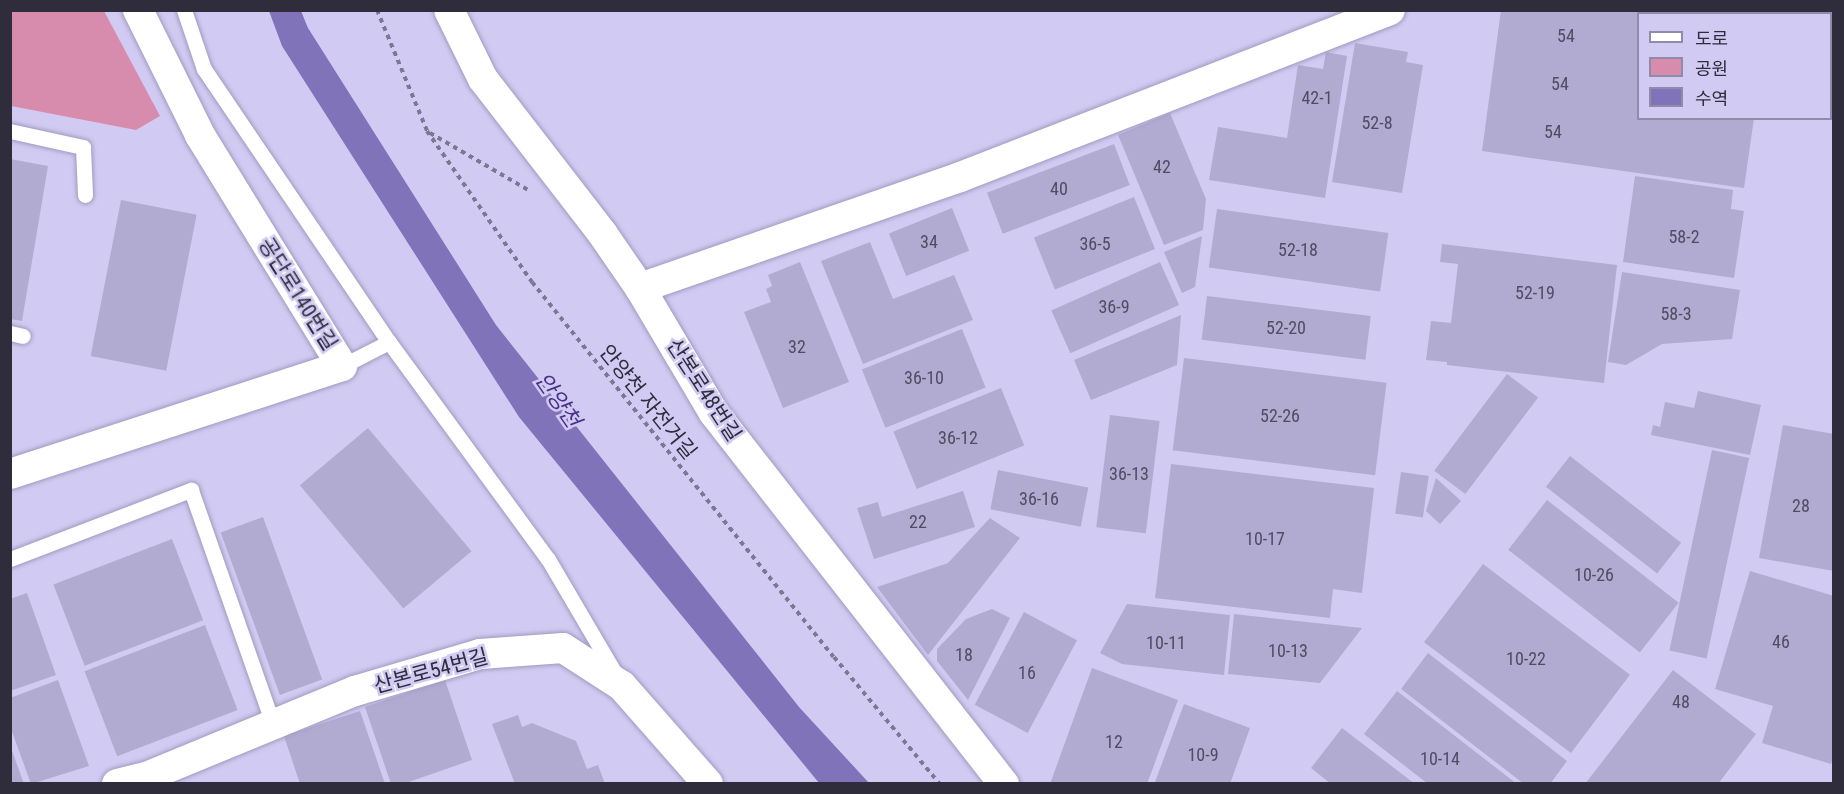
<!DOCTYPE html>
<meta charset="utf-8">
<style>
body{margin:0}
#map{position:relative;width:1844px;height:794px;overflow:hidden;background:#d1cbf3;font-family:"Roboto Condensed","Noto Sans KR",sans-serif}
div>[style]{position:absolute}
.green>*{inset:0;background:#d88cad}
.water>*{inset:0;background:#8173ba}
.building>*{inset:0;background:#b1abd2;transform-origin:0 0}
.path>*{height:4px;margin-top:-2px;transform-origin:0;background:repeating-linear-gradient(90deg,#7c7792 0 4.5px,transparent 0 9px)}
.roads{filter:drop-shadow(0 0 2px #a09abf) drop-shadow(0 0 2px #a09abf)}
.service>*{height:15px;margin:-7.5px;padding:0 7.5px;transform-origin:7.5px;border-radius:7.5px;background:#fff}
.minor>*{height:30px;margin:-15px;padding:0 15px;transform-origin:15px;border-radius:15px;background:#fff}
span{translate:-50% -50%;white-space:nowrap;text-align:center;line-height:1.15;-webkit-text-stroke:5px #d1cbf3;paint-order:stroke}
.number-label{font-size:18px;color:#504c61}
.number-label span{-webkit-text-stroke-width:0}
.street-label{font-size:21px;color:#2f2c3b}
.water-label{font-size:22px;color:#493187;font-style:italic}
.frame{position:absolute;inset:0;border:12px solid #2f2c3b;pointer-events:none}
.legend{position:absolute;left:1637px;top:12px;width:195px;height:108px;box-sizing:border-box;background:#d1cbf3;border:2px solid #908ba9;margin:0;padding:8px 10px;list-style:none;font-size:18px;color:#2f2c3b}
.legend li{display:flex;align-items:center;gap:12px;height:30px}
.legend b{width:30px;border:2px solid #908ba9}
</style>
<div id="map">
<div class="green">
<i style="clip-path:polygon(10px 11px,104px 11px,160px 116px,136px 130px,11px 106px)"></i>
</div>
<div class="water">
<i style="clip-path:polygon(269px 11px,301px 11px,308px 28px,496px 325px,799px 707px,869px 783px,819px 783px,519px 417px,282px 46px)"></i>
</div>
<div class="building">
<i style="clip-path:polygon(1501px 10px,1769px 10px,1768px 14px,1638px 14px,1638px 118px,1754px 118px,1744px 188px,1482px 151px)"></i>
<i style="clip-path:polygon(1355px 43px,1408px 52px,1406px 62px,1423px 65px,1402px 193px,1332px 182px)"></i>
<i style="clip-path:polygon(1326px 52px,1347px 56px,1325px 198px,1209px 180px,1218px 127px,1287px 138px,1298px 65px,1323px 69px)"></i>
<i style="clip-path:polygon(1170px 113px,1206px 199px,1203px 230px,1164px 245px,1118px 135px)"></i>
<i style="left:1114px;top:144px;width:44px;height:136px;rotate:69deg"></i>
<i style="clip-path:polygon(10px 159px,48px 166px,22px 321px,10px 319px)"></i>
<i style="clip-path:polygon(1635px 176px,1733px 190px,1731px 209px,1744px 211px,1734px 278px,1623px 262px)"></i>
<i style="left:1134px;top:197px;width:56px;height:108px;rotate:68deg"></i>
<i style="left:121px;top:200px;width:77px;height:159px;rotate:11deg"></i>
<i style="left:952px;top:208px;width:46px;height:68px;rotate:68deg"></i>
<i style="left:1217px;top:209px;width:173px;height:59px;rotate:8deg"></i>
<i style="clip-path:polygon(1202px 236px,1195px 287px,1182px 293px,1164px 252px)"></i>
<i style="clip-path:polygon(870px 242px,893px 299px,954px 275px,973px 320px,863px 364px,821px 261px)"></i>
<i style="clip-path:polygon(1442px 244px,1617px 265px,1604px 383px,1447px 365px,1447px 362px,1426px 360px,1431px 321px,1451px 323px,1458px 264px,1440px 262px)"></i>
<i style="clip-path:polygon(800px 262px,849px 382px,783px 408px,744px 312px,771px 302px,766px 289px,772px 286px,768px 275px)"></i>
<i style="left:1160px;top:262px;width:47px;height:119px;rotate:66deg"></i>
<i style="clip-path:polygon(1622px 272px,1740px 290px,1732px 339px,1662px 344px,1626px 365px,1608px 362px)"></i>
<i style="left:1207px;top:296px;width:165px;height:44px;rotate:7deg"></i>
<i style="clip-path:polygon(1181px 315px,1177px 365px,1091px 400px,1074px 360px)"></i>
<i style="left:962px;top:329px;width:63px;height:108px;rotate:68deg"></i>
<i style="left:1184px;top:358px;width:204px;height:93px;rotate:7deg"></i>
<i style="left:1507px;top:374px;width:39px;height:121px;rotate:37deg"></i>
<i style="left:1001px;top:388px;width:62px;height:116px;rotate:68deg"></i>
<i style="clip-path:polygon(1698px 391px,1761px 405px,1750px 455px,1651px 435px,1653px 425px,1660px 427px,1665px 402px,1694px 408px)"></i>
<i style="left:1110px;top:415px;width:50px;height:113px;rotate:7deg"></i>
<i style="clip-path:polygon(1783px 425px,1834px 434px,1834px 571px,1759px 558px)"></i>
<i style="left:368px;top:428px;width:161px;height:89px;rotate:50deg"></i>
<i style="left:1712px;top:450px;width:38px;height:205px;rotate:12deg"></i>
<i style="left:1570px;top:456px;width:141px;height:39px;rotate:38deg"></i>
<i style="clip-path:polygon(1171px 464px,1374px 488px,1362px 593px,1333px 589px,1330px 618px,1155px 598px)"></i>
<i style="left:998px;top:470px;width:92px;height:40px;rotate:11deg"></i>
<i style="left:1401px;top:472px;width:28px;height:42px;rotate:8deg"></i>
<i style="clip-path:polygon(1436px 478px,1461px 501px,1440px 524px,1426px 511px)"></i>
<i style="clip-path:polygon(963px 491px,975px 527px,874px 559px,857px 508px,878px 502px,882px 517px)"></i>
<i style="left:1547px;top:500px;width:167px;height:63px;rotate:38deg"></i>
<i style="left:263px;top:517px;width:173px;height:45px;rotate:70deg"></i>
<i style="clip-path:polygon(990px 518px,1020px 538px,928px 655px,877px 587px,948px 563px)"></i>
<i style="left:172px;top:539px;width:87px;height:127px;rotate:69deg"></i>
<i style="left:1483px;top:564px;width:184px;height:98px;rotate:37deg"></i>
<i style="clip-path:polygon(1750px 571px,1834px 596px,1834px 754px,1831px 764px,1762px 743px,1773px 706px,1715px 689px)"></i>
<i style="clip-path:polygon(27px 593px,56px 675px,10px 691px,10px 599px)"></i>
<i style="clip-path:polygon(1127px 604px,1230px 615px,1224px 675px,1122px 664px,1100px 653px)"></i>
<i style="clip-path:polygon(992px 609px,1010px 618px,968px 700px,937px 661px,937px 649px,966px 619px)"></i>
<i style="left:1024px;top:612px;width:60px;height:105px;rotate:28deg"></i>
<i style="clip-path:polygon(1234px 614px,1362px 628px,1320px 683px,1228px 674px)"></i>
<i style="left:205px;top:625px;width:91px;height:129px;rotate:69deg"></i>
<i style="clip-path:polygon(1428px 653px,1567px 761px,1550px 784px,1524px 784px,1401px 689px)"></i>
<i style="clip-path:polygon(1092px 668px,1178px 700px,1147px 784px,1050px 784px)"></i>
<i style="clip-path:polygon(1673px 670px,1756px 734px,1718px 784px,1585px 784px)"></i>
<i style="clip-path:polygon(58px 680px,89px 766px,31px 784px,10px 726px,10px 698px)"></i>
<i style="clip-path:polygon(445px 680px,472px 760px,403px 784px,391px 784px,365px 707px)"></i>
<i style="clip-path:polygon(1397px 691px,1517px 784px,1428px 784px,1364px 734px)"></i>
<i style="clip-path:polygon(1184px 704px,1250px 728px,1230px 784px,1155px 782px)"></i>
<i style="clip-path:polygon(360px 711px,385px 784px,300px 784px,284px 736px)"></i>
<i style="clip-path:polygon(518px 715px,522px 727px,532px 723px,576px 741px,587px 769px,598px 765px,605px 784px,515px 784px,492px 724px)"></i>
<i style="clip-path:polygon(1342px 728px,1415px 784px,1331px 784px,1311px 768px)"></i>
<i style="clip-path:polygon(10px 748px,11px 748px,24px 784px,10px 784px)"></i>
</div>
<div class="path">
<i style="left:377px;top:10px;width:131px;rotate:67.5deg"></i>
<i style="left:427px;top:131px;width:184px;rotate:55.2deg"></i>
<i style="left:532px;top:282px;width:481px;rotate:51.2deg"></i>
<i style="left:834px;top:657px;width:165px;rotate:50.2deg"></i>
<i style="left:430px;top:133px;width:116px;rotate:30.1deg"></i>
</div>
<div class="roads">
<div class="service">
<i style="left:184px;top:10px;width:62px;rotate:71.3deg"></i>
<i style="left:204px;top:69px;width:330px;rotate:55.9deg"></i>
<i style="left:389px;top:342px;width:269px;rotate:53.8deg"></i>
<i style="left:548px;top:559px;width:134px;rotate:59.6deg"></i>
<i style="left:10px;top:131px;width:75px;rotate:12.4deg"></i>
<i style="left:83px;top:147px;width:48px;rotate:87.6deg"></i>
<i style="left:10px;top:333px;width:13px;rotate:13deg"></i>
<i style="left:342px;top:366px;width:53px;rotate:-27.1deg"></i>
<i style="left:10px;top:559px;width:194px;rotate:-20.9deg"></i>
<i style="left:191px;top:490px;width:248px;rotate:70.7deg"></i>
</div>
<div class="minor">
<i style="left:449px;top:10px;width:77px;rotate:63.8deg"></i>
<i style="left:483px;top:79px;width:195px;rotate:52.3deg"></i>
<i style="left:602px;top:233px;width:67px;rotate:55.4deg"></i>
<i style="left:640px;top:288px;width:145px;rotate:59.4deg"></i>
<i style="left:714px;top:413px;width:471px;rotate:52deg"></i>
<i style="left:640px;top:288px;width:339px;rotate:-19.1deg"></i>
<i style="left:960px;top:177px;width:461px;rotate:-21.2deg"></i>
<i style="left:10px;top:474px;width:349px;rotate:-18deg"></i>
<i style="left:342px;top:366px;width:271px;rotate:-121.6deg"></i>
<i style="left:200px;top:135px;width:140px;rotate:-116.4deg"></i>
<i style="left:117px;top:784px;width:30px;rotate:-14deg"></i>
<i style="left:146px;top:777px;width:226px;rotate:-22.4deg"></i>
<i style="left:355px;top:691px;width:130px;rotate:-16.5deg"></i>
<i style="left:480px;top:654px;width:83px;rotate:-4.1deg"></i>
<i style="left:563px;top:648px;width:70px;rotate:32.8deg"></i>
<i style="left:622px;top:686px;width:130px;rotate:48.7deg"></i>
</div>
</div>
<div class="number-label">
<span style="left:1566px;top:36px">54</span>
<span style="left:1560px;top:84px">54</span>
<span style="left:1317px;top:98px">42-1</span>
<span style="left:1377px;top:123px">52-8</span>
<span style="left:1553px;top:132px">54</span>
<span style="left:1162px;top:167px">42</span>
<span style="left:1059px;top:189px">40</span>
<span style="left:1684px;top:237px">58-2</span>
<span style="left:929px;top:242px">34</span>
<span style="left:1095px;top:244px">36-5</span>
<span style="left:1298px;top:250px">52-18</span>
<span style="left:1535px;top:293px">52-19</span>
<span style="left:1114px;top:307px">36-9</span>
<span style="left:1676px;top:314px">58-3</span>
<span style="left:1286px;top:328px">52-20</span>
<span style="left:797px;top:347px">32</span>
<span style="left:924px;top:378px">36-10</span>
<span style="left:1280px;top:416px">52-26</span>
<span style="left:958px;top:438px">36-12</span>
<span style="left:1129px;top:474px">36-13</span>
<span style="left:1039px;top:499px">36-16</span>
<span style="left:1801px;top:506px">28</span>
<span style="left:918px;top:522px">22</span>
<span style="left:1265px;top:539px">10-17</span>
<span style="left:1594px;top:575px">10-26</span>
<span style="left:1781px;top:642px">46</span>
<span style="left:1166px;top:643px">10-11</span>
<span style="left:1288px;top:651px">10-13</span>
<span style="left:964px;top:655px">18</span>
<span style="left:1526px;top:659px">10-22</span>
<span style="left:1027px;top:673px">16</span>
<span style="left:1681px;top:702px">48</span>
<span style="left:1114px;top:742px">12</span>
<span style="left:1203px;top:755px">10-9</span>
<span style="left:1440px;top:759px">10-14</span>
</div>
<div class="street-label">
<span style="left:298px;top:294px;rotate:58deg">공단로140번길</span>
<span style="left:704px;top:390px;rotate:57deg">산본로48번길</span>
<span style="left:648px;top:402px;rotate:51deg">안양천 자전거길</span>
<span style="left:431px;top:671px;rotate:-15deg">산본로54번길</span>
</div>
<div class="water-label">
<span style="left:558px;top:400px;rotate:55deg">안양천</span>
</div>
<div class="frame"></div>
<ul class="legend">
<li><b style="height:8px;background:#fff"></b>도로</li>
<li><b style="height:16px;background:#d88cad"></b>공원</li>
<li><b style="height:16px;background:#8173ba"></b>수역</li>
</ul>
</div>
